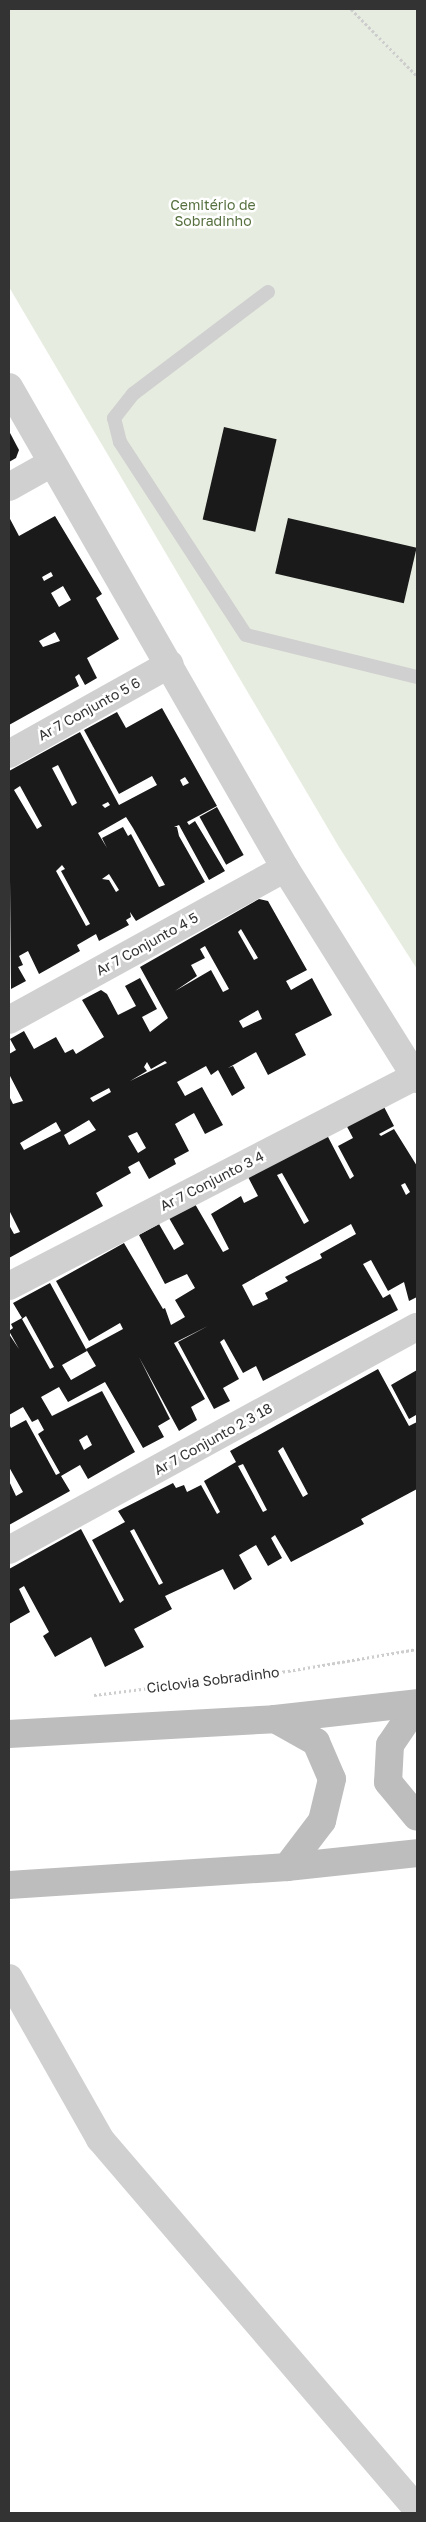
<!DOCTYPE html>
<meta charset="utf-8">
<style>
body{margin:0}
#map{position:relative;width:426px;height:2522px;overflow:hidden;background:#fff;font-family:"Golos Text",sans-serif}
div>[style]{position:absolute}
.green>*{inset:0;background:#e6ecdf}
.building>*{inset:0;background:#1a1a1a;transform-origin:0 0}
.path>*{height:3px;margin-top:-1.5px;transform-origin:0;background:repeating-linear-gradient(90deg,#cdcdcd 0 2.5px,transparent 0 5px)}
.service>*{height:14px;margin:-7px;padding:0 7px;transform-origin:7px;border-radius:7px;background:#d0d0d0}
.minor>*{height:28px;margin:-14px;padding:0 14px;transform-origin:14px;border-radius:14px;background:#d0d0d0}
.tertiary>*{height:28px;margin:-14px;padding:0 14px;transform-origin:14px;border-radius:14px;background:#d0d0d0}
.secondary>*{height:28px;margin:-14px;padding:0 14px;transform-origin:14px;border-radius:14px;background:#bdbdbd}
span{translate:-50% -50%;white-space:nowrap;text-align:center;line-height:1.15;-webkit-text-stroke:5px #fff;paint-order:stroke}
.park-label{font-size:14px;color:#56703f}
.street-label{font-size:14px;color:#333}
.frame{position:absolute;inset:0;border:10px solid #333;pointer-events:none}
</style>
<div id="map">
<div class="green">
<i style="clip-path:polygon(9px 9px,417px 9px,417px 969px,339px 847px,9px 287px)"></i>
</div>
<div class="building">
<i style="left:224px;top:427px;width:54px;height:95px;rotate:13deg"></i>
<i style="clip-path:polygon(9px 431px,19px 450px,16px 458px,9px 462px)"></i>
<i style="clip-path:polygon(evenodd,55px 516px,102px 594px,96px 598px,119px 639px,87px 658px,97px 678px,85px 685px,79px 674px,75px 677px,79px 686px,9px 725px,9px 517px,19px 536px,55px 516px,51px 572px,53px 576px,44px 581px,42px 577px,51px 572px,55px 516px,63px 586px,71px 600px,59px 607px,51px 593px,63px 586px,55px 516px,55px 632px,60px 641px,43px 647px,39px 641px,55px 632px)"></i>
<i style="left:288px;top:518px;width:132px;height:57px;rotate:13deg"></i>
<i style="clip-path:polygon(evenodd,162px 708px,217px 806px,187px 822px,189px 825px,195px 821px,225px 871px,209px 880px,179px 825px,174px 827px,177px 827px,179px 836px,205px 882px,136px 921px,130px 912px,131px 917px,126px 920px,129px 925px,99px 941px,96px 934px,77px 945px,80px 951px,39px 974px,28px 951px,19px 956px,23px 965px,18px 967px,26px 981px,11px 989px,9px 771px,80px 732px,119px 805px,157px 785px,152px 776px,119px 794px,84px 730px,117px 712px,126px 728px,162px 708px,58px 765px,77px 803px,72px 806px,52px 768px,58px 765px,162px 708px,185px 777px,189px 783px,183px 786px,180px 780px,185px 777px,162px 708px,20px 786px,42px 826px,37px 829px,14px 790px,20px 786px,162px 708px,108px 802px,110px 805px,105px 808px,102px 805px,108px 802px,162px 708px,126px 817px,133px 828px,165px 885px,159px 887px,131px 834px,128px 836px,123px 827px,102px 838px,107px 848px,98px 833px,126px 817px,162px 708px,62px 865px,65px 869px,61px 871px,90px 924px,86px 926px,56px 871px,62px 865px,162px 708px,109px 874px,119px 890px,116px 892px,109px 880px,102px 879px,109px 874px)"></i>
<i style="left:217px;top:807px;width:55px;height:20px;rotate:61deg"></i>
<i style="clip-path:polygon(evenodd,259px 899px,268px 901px,307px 970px,286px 981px,291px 990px,312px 978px,332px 1015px,295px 1034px,306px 1055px,268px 1075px,256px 1052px,228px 1068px,233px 1066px,245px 1088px,232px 1096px,218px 1070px,211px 1075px,206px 1066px,177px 1082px,185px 1096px,202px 1087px,223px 1125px,205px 1134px,194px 1113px,175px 1124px,189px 1151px,174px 1159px,176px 1164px,149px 1179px,139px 1161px,128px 1167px,131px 1173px,96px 1193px,103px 1206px,9px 1258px,9px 1225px,14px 1234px,20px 1232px,9px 1210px,9px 1096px,13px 1104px,23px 1101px,9px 1074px,9px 1054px,16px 1050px,10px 1039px,24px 1031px,34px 1049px,56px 1037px,65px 1053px,73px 1049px,76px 1054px,104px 1037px,82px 1000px,101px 990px,107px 994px,118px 1015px,136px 1006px,125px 986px,140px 978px,157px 1009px,142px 1017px,150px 1032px,168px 1018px,140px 967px,259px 899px,241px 929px,258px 958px,254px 960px,238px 932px,241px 929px,259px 899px,205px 946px,229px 989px,223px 992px,211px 970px,175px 991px,197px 976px,191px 965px,205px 958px,200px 949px,205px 946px,259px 899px,258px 1010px,262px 1019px,243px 1028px,239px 1021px,258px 1010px,259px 899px,165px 1061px,167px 1063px,130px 1081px,147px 1071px,144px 1067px,147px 1062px,151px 1069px,165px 1061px,259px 899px,109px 1088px,111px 1092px,93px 1102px,90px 1098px,109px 1088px,259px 899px,89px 1120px,96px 1130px,69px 1145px,64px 1135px,89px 1120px,259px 899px,56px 1122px,61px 1131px,24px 1150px,20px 1143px,56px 1122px,259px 899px,137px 1132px,146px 1148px,138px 1153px,128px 1136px,137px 1132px)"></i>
<i style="clip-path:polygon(evenodd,383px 1105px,394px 1126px,379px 1134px,381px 1136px,394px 1129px,417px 1166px,417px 1297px,409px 1301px,404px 1282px,388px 1291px,371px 1260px,363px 1264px,383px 1298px,390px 1294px,398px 1310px,263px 1381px,256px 1366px,243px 1373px,224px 1339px,220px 1342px,239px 1379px,223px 1388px,230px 1401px,214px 1409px,178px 1342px,208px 1326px,174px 1343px,205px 1399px,191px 1407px,197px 1420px,179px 1431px,139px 1357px,170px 1419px,158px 1426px,164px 1437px,143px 1448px,105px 1382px,68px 1402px,59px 1387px,41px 1397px,52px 1416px,102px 1391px,135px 1452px,88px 1479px,80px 1465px,61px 1476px,70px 1491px,9px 1525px,9px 1481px,16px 1496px,23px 1492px,9px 1467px,9px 1424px,11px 1428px,26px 1420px,56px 1475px,60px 1473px,38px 1434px,44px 1430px,38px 1419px,32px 1422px,23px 1407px,9px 1415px,9px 1334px,19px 1349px,9px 1331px,13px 1328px,11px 1324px,22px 1318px,13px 1303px,50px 1283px,87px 1351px,62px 1365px,71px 1380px,96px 1366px,86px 1349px,123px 1329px,120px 1323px,89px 1341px,56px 1281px,124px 1243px,163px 1309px,165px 1308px,171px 1325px,185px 1317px,175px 1300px,195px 1288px,187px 1274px,165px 1284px,139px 1235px,159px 1224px,174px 1250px,184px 1244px,169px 1218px,195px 1204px,223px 1252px,229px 1249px,211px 1214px,241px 1196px,244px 1203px,258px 1196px,247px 1175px,327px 1135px,350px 1179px,354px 1176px,338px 1146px,353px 1138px,344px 1121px,383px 1105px,282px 1173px,309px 1221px,304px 1224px,277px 1175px,282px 1173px,383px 1105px,405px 1183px,410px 1192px,406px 1195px,401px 1185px,405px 1183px,383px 1105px,351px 1224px,356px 1234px,320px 1254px,322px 1258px,285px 1277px,288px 1281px,265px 1293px,268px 1299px,253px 1306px,242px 1285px,351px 1224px,383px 1105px,26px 1316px,54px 1367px,50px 1369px,22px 1319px,26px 1316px,383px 1105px,87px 1435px,92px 1445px,84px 1450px,79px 1440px,87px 1435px)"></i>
<i style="clip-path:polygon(evenodd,378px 1369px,409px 1426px,417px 1422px,417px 1489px,361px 1519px,364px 1524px,291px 1562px,275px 1535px,271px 1538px,282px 1558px,268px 1566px,256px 1545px,239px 1555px,252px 1579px,234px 1590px,223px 1569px,165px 1596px,172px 1609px,134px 1629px,144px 1647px,105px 1667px,91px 1637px,55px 1657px,43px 1636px,49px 1632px,24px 1586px,19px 1589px,30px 1612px,9px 1624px,9px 1569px,81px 1529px,120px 1603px,124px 1600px,92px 1540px,125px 1522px,118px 1511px,173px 1483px,176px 1488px,184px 1485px,187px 1492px,201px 1485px,217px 1514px,220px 1512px,204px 1481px,236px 1462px,230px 1451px,378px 1369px,283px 1447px,308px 1494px,303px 1497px,278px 1451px,283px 1447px,378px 1369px,243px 1464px,267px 1510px,263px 1512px,238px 1466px,243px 1464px,378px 1369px,134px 1529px,163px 1583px,159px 1585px,130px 1531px,134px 1529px)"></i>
<i style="clip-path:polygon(417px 1370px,417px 1418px,416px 1415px,409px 1419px,391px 1385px)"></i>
</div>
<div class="path">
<i style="left:351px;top:9px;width:94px;rotate:45.4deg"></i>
<i style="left:94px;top:1695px;width:195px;rotate:-7.1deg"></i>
<i style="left:288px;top:1671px;width:131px;rotate:-9.7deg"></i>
</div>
<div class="service">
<i style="left:268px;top:292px;width:169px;rotate:142.9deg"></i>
<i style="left:133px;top:394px;width:31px;rotate:128deg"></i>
<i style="left:114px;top:418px;width:25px;rotate:76deg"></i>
<i style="left:120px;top:442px;width:230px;rotate:56.9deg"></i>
<i style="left:246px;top:635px;width:176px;rotate:13.8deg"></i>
</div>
<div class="minor">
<i style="left:9px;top:487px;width:49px;rotate:-29.2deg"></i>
<i style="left:9px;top:754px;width:184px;rotate:-29.2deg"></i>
<i style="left:9px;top:1020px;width:315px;rotate:-28.8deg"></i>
<i style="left:9px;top:1286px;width:457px;rotate:-27.3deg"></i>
<i style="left:9px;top:1550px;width:465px;rotate:-28.7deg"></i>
<i style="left:9px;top:1978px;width:185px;rotate:60.5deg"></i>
<i style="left:100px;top:2139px;width:487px;rotate:49.4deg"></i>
</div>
<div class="tertiary">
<i style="left:9px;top:387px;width:555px;rotate:60.15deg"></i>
<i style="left:285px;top:868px;width:249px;rotate:58deg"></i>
</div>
<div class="secondary">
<i style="left:417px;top:1705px;width:48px;rotate:124deg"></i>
<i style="left:390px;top:1745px;width:37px;rotate:93deg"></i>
<i style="left:388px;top:1782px;width:45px;rotate:50.4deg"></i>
<i style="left:275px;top:1719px;width:47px;rotate:29.3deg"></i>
<i style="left:316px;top:1742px;width:40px;rotate:66.6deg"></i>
<i style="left:332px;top:1779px;width:43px;rotate:103.4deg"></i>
<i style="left:322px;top:1821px;width:58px;rotate:127.3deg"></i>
<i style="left:9px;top:1734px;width:266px;rotate:-3.2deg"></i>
<i style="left:275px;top:1719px;width:143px;rotate:-6.4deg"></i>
<i style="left:9px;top:1885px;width:279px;rotate:-3.7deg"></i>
<i style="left:287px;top:1867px;width:131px;rotate:-6.1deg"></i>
</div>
<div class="park-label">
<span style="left:213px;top:213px">Cemitério de<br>Sobradinho</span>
</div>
<div class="street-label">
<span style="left:89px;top:709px;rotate:-29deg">Ar 7 Conjunto 5 6</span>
<span style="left:147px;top:944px;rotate:-29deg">Ar 7 Conjunto 4 5</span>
<span style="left:212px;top:1181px;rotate:-27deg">Ar 7 Conjunto 3 4</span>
<span style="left:213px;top:1439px;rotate:-29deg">Ar 7 Conjunto 2 3 18</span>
<span style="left:213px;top:1680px;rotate:-7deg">Ciclovia Sobradinho</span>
</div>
<div class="frame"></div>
</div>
